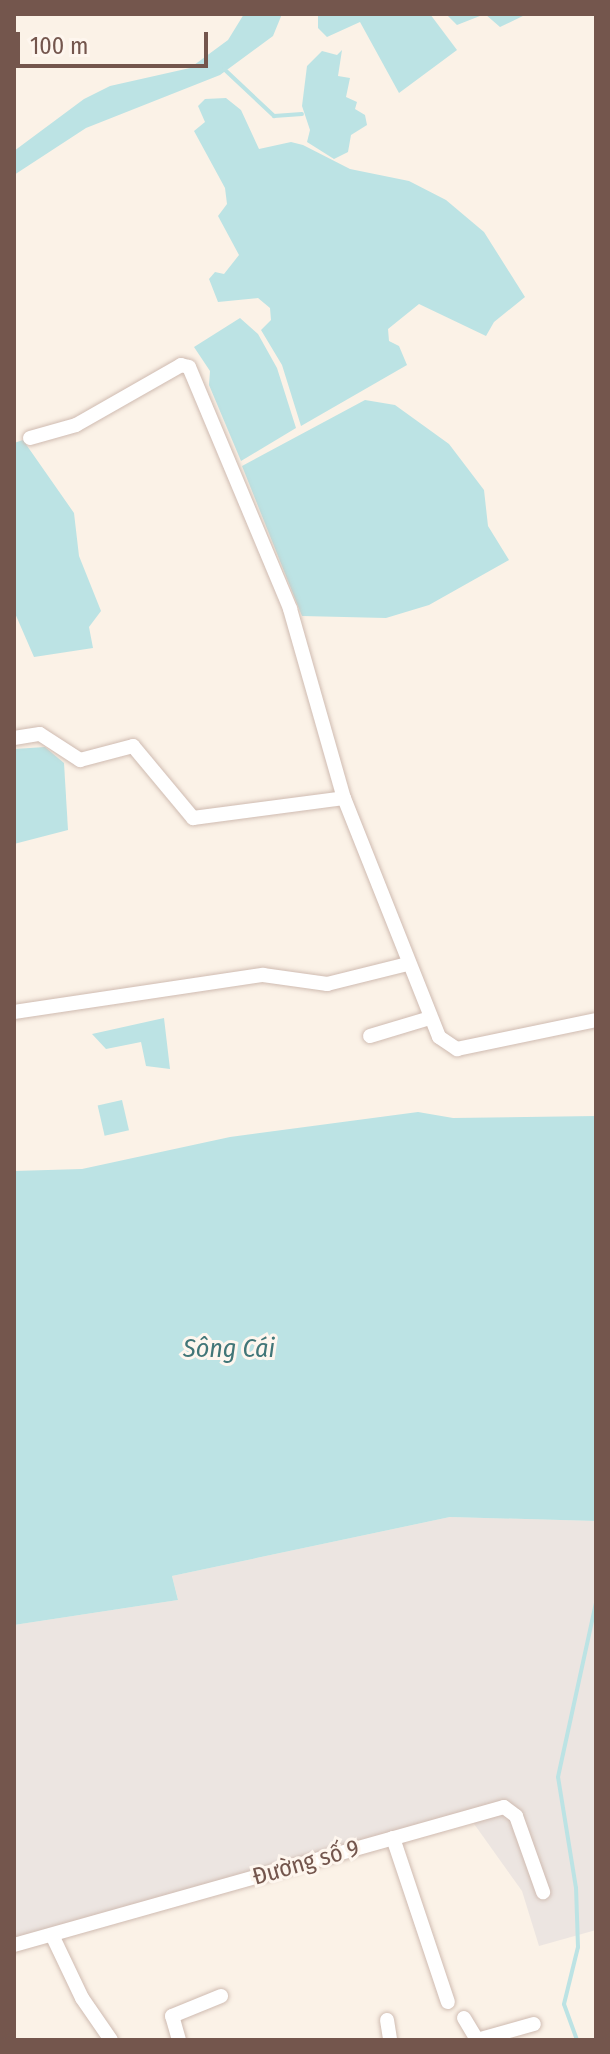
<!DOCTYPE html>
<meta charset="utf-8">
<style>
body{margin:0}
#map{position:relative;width:610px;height:2054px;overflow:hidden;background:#fbf2e7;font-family:"Fira Sans Condensed",sans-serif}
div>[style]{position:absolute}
.industrial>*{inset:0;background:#ece5e1}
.water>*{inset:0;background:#bce3e4;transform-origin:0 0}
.stream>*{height:4px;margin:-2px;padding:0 2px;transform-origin:2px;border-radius:2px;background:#bce3e4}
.roads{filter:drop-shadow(0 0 2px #cfbbb1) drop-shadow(0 0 2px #cfbbb1)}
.street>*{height:14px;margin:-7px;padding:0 7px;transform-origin:7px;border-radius:7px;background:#fff}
span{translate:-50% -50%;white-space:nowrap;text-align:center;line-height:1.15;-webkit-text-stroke:6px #fef6ee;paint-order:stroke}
.street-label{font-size:24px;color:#74564d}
.water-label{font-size:26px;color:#417678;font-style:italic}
.frame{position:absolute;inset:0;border:16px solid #74564d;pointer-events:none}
.scale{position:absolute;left:16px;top:32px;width:192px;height:36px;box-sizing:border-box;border:4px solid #74564d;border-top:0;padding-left:10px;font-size:24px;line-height:28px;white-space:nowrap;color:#74564d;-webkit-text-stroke:6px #fef6ee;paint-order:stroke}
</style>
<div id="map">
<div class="industrial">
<i style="clip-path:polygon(450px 1517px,596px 1521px,596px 1930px,539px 1946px,522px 1891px,467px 1814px,14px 1940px,14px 1625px,178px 1600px,172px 1576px)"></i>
</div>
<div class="water">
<i style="clip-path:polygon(244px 14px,282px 14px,273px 36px,220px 75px,86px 128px,14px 175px,14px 151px,84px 99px,110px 86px,190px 68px,228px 40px)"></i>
<i style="clip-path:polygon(318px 14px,430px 14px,457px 50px,399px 93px,360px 22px,327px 37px,318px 28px)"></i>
<i style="clip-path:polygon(446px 14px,527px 14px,500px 27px,485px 14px,457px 25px)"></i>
<i style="clip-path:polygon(342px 50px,338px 76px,350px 78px,346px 97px,357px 102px,355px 109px,365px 115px,367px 125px,351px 135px,348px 152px,334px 159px,307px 142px,310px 130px,302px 106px,307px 66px,322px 51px,337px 55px)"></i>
<i style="clip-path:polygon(226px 98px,241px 110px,259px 149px,291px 142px,303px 145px,350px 169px,409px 181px,446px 200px,484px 232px,525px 297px,494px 322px,486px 336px,419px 304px,388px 329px,389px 341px,399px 346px,407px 365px,301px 426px,282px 365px,261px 330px,271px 320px,270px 308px,258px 298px,218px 302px,209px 279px,215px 272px,224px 274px,239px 255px,218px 216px,227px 204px,225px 188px,194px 131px,205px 122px,198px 106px,205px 99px)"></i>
<i style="clip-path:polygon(240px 318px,258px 334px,277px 368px,296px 428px,241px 461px,209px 385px,210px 371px,194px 347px)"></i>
<i style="clip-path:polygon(365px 400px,395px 405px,449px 444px,484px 490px,488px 526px,509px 560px,429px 605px,386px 618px,302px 616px,242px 466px)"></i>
<i style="clip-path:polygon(23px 440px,74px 513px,79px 556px,101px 611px,89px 627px,93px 648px,34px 657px,14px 611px,14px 443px)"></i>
<i style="clip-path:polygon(45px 747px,64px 763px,68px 830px,14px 844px,14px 749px)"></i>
<i style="clip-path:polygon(164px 1018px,170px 1069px,146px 1066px,141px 1042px,106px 1049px,92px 1034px)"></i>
<i style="left:122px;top:1100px;width:31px;height:25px;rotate:77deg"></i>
<i style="clip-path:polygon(418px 1112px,453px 1118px,596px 1116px,596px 1521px,450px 1517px,172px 1576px,178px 1600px,14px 1625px,14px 1171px,82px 1169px,230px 1137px)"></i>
</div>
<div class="stream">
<i style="left:224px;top:69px;width:69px;rotate:43.2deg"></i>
<i style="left:274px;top:116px;width:28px;rotate:-4deg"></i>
<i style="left:577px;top:2040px;width:38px;rotate:-110deg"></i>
<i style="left:564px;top:2004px;width:59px;rotate:-76.2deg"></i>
<i style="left:578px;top:1947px;width:59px;rotate:-91.9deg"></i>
<i style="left:576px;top:1888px;width:112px;rotate:-99.2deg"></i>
<i style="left:558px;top:1777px;width:179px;rotate:-77.7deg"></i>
</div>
<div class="roads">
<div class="street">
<i style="left:30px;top:438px;width:48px;rotate:-15.8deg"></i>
<i style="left:76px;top:425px;width:121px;rotate:-29.7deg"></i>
<i style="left:181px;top:365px;width:8px;rotate:14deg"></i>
<i style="left:189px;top:367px;width:262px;rotate:67.3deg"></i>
<i style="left:290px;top:609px;width:197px;rotate:74.1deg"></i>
<i style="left:344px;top:798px;width:257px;rotate:68.3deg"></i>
<i style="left:439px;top:1037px;width:22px;rotate:34deg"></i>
<i style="left:457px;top:1049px;width:142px;rotate:-11.8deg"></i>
<i style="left:14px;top:738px;width:26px;rotate:-9deg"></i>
<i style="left:40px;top:734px;width:48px;rotate:33deg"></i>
<i style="left:80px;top:760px;width:55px;rotate:-14.8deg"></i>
<i style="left:133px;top:746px;width:94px;rotate:50.2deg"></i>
<i style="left:193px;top:818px;width:152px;rotate:-7.5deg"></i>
<i style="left:14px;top:1012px;width:252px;rotate:-8.5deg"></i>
<i style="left:263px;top:975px;width:65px;rotate:8deg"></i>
<i style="left:327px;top:984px;width:83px;rotate:-13.9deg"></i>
<i style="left:370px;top:1036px;width:63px;rotate:-16.7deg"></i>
<i style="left:393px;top:1838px;width:173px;rotate:71.5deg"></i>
<i style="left:52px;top:1935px;width:70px;rotate:64.5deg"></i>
<i style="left:82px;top:1998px;width:51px;rotate:55.4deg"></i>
<i style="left:14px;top:1945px;width:509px;rotate:-15.73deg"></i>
<i style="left:504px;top:1807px;width:15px;rotate:37deg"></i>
<i style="left:516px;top:1816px;width:81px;rotate:70.4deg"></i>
<i style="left:464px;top:2018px;width:26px;rotate:59deg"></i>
<i style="left:477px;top:2040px;width:59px;rotate:-15.7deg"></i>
<i style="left:387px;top:2020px;width:20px;rotate:81deg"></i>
<i style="left:179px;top:2040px;width:25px;rotate:-106deg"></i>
<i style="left:172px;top:2016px;width:53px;rotate:-22.2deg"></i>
</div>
</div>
<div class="street-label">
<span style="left:306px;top:1863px;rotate:-16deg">Đường số 9</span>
</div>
<div class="water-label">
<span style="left:229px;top:1349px">Sông Cái</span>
</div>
<div class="frame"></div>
<div class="scale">100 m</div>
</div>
